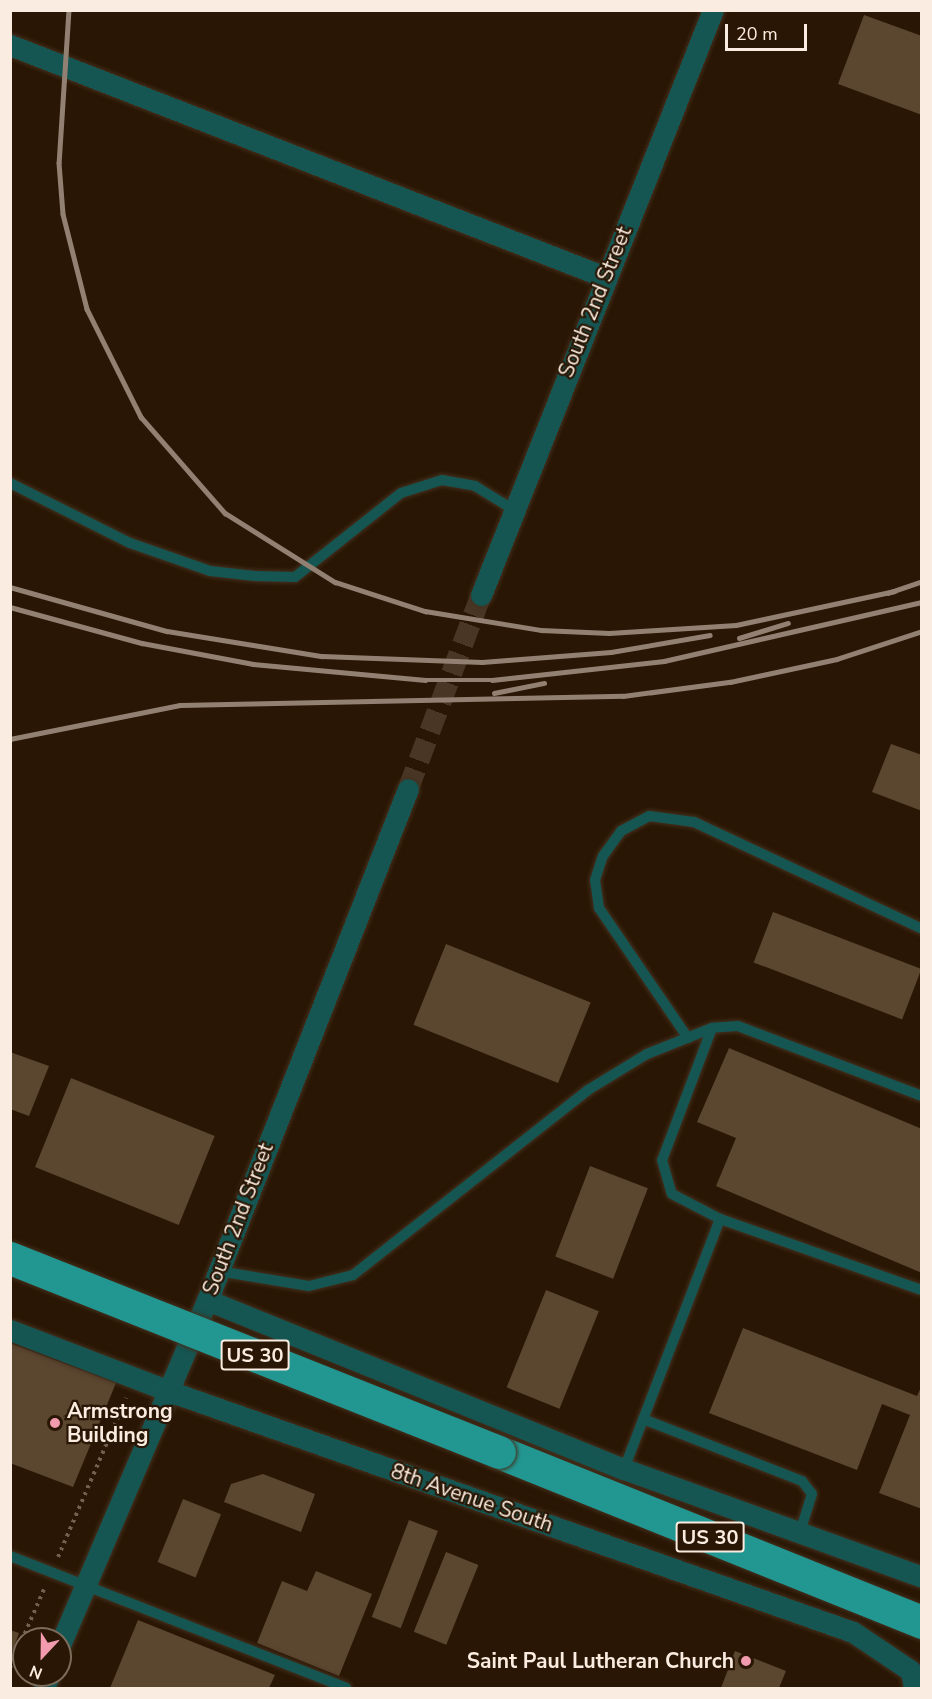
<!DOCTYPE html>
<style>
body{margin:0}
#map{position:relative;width:932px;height:1699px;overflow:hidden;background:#2a1604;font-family:"Nunito Sans",sans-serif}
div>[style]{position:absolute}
.building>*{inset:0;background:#5b4630;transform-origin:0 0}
.minor-tunnel>*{height:21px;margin-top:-10.5px;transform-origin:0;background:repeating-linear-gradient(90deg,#493625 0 21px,transparent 0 31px)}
.path>*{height:4px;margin-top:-2px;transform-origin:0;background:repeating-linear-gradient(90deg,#726050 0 3px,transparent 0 7.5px)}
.roads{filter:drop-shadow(0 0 2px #43301e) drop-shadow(0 0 2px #43301e)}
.service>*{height:10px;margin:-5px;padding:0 5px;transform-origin:5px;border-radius:5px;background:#155653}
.minor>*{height:21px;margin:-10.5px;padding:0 10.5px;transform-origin:10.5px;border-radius:10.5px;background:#155653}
.trunk>*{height:33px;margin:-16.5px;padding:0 16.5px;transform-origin:16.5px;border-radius:16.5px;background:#229792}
.rail>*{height:4.5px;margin:-2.25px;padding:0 2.25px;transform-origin:2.25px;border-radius:2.25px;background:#928172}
.bridges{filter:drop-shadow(0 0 2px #43301e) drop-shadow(0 0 2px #43301e)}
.trunk-bridge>*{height:33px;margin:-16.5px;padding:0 16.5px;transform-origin:16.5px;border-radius:16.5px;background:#229792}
.dots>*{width:16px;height:16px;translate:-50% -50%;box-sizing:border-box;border:3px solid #2a1604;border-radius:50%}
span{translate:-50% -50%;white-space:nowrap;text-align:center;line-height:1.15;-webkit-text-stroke:4.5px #2a1604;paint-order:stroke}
.shield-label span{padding:2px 4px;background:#2a1604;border:2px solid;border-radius:4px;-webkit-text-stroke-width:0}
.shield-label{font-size:20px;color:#faece0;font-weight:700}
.street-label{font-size:21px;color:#faece0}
.poi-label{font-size:21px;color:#faece0;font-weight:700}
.left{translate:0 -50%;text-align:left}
.right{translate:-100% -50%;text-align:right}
.frame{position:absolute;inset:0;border:12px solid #faece0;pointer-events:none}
.north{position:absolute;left:12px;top:1627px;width:60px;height:60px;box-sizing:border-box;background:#2a1604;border:2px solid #7d6c5c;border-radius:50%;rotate:202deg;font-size:16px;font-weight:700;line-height:24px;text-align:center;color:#faece0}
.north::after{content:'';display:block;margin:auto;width:21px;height:27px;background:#f29aae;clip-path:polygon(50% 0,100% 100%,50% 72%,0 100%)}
.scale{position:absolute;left:725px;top:24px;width:82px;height:27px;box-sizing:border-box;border:3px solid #faece0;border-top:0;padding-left:8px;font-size:18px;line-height:21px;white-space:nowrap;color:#faece0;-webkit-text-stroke:4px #2a1604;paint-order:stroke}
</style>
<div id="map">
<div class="building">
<i style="clip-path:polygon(864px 15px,922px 36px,922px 115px,838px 84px)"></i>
<i style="clip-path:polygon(891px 744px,922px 755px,922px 811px,872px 792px)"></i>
<i style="left:773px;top:912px;width:159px;height:54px;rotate:21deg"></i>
<i style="left:446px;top:944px;width:156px;height:87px;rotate:22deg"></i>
<i style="clip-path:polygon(729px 1048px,922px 1129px,922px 1273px,716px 1186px,736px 1138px,697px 1122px)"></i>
<i style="clip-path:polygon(10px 1052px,49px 1066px,29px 1116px,10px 1109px)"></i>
<i style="left:71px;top:1078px;width:155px;height:96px;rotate:22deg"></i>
<i style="left:590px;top:1166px;width:62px;height:97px;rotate:21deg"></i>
<i style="left:546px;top:1290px;width:57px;height:105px;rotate:22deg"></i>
<i style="clip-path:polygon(743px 1328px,917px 1396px,922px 1385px,922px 1509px,879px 1493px,910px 1415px,882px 1404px,857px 1470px,709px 1413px)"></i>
<i style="clip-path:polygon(10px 1343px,116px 1383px,73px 1487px,10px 1463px)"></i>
<i style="clip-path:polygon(263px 1474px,315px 1494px,301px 1532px,224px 1502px,231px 1484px)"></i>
<i style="left:183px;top:1499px;width:41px;height:68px;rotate:22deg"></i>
<i style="left:409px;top:1520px;width:31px;height:104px;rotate:21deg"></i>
<i style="left:446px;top:1552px;width:35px;height:86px;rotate:22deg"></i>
<i style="clip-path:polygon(316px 1571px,372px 1594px,339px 1676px,257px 1643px,282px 1581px,307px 1591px)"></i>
<i style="clip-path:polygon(138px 1620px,275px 1675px,269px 1688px,110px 1688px)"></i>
<i style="clip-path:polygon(10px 1630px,19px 1633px,11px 1655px,10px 1655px)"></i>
<i style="clip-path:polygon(735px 1651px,786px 1671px,779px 1688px,721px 1688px)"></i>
</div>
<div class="minor-tunnel">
<i style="left:408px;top:789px;width:207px;rotate:-69.4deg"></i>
</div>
<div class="path">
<i style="left:58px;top:1557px;width:173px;rotate:-66.8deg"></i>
<i style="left:10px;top:1668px;width:86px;rotate:-66.7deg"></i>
</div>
<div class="roads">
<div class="service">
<i style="left:10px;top:483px;width:134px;rotate:26.6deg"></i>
<i style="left:130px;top:543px;width:85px;rotate:19.3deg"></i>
<i style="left:210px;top:571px;width:45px;rotate:6.3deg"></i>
<i style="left:255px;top:576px;width:40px;rotate:1.4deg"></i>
<i style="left:295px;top:577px;width:135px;rotate:-38.4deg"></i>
<i style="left:401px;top:493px;width:43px;rotate:-17.6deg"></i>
<i style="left:442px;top:480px;width:34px;rotate:10deg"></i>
<i style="left:475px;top:486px;width:46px;rotate:31.6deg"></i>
<i style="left:688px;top:1038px;width:158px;rotate:-124.4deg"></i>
<i style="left:599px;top:908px;width:28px;rotate:-98deg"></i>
<i style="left:595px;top:880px;width:25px;rotate:-72deg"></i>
<i style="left:603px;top:856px;width:31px;rotate:-54deg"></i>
<i style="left:621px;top:831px;width:32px;rotate:-28deg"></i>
<i style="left:649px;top:816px;width:45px;rotate:7.6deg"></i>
<i style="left:694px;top:822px;width:252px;rotate:25.1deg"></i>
<i style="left:922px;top:1096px;width:197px;rotate:-159.2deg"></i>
<i style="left:738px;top:1026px;width:26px;rotate:176deg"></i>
<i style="left:712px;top:1028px;width:141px;rotate:110.7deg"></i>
<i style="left:662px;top:1160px;width:35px;rotate:74deg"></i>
<i style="left:672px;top:1194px;width:54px;rotate:27.5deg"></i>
<i style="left:720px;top:1219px;width:214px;rotate:19.4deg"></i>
<i style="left:218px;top:1271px;width:92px;rotate:9.4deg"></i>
<i style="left:309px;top:1286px;width:45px;rotate:-14deg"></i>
<i style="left:353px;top:1275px;width:299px;rotate:-38.2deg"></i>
<i style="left:588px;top:1090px;width:69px;rotate:-31.4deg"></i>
<i style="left:647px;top:1054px;width:70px;rotate:-21.8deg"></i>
<i style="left:643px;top:1419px;width:171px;rotate:21.3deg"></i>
<i style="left:802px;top:1481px;width:16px;rotate:52deg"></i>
<i style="left:812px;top:1494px;width:43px;rotate:107.6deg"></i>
<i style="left:624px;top:1469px;width:268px;rotate:-69deg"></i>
<i style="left:10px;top:1556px;width:361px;rotate:21.4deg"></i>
</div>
<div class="minor">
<i style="left:10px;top:45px;width:639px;rotate:21.3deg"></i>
<i style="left:481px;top:595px;width:629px;rotate:-68.37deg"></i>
<i style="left:207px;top:1300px;width:450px;rotate:22.1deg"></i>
<i style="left:624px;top:1469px;width:317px;rotate:19.9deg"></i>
<i style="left:10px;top:1330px;width:167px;rotate:21deg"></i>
<i style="left:166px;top:1390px;width:728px;rotate:19.41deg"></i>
<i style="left:853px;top:1632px;width:70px;rotate:33.9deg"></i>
<i style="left:911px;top:1671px;width:17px;rotate:80deg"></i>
<i style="left:60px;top:1645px;width:388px;rotate:-66.9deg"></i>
<i style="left:212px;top:1288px;width:536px;rotate:-68.56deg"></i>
<i style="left:44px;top:1688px;width:14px;rotate:-69deg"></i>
</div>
<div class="trunk">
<i style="left:499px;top:1452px;width:456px;rotate:21.9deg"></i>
</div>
</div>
<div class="rail">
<i style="left:69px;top:10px;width:153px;rotate:93.7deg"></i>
<i style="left:59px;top:163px;width:51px;rotate:85.5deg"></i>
<i style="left:63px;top:214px;width:98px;rotate:75.8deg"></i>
<i style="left:87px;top:309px;width:121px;rotate:63.4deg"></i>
<i style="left:141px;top:417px;width:128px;rotate:48.8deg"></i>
<i style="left:225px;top:513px;width:130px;rotate:32.1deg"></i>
<i style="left:335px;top:582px;width:95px;rotate:17.9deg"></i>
<i style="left:425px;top:611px;width:118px;rotate:9.3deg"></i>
<i style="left:541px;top:630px;width:68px;rotate:2.5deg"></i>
<i style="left:609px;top:633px;width:127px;rotate:-3.6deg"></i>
<i style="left:736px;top:625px;width:162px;rotate:-12.1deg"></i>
<i style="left:10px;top:587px;width:163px;rotate:15.7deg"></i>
<i style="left:167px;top:631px;width:157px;rotate:9.2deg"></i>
<i style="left:322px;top:656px;width:160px;rotate:2.1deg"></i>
<i style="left:482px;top:662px;width:129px;rotate:-4.4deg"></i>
<i style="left:611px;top:652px;width:100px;rotate:-9.7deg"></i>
<i style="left:888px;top:593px;width:36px;rotate:-19deg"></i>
<i style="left:10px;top:607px;width:137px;rotate:15.3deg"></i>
<i style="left:142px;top:643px;width:113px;rotate:10.7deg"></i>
<i style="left:253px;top:664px;width:173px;rotate:5.3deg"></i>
<i style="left:425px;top:680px;width:67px"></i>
<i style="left:492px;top:680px;width:173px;rotate:-6.3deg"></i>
<i style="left:664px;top:661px;width:265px;rotate:-12.9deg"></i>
<i style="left:739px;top:638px;width:51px;rotate:-17deg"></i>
<i style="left:494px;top:693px;width:51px;rotate:-11.3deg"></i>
<i style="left:10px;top:739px;width:173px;rotate:-11.3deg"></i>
<i style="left:180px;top:705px;width:443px;rotate:-1.2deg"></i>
<i style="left:623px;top:696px;width:108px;rotate:-7.5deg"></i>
<i style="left:730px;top:682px;width:109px;rotate:-12.1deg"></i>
<i style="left:837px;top:659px;width:89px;rotate:-18.2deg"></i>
</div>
<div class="bridges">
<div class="trunk-bridge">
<i style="left:10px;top:1258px;width:526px;rotate:21.64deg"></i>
</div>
</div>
<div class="dots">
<i style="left:55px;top:1423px;background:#f29aae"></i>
<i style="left:746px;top:1661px;background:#f29aae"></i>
</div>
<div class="shield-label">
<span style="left:255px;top:1355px">US 30</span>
<span style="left:710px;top:1537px">US 30</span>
</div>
<div class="street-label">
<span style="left:595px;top:302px;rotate:-68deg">South 2nd Street</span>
<span style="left:238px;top:1219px;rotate:-69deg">South 2nd Street</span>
<span style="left:472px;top:1498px;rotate:19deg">8th Avenue South</span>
</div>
<div class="poi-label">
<span class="left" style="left:67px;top:1423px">Armstrong<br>Building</span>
<span class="right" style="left:734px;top:1661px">Saint Paul Lutheran Church</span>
</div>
<div class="frame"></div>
<div class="north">N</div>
<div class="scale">20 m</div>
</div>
